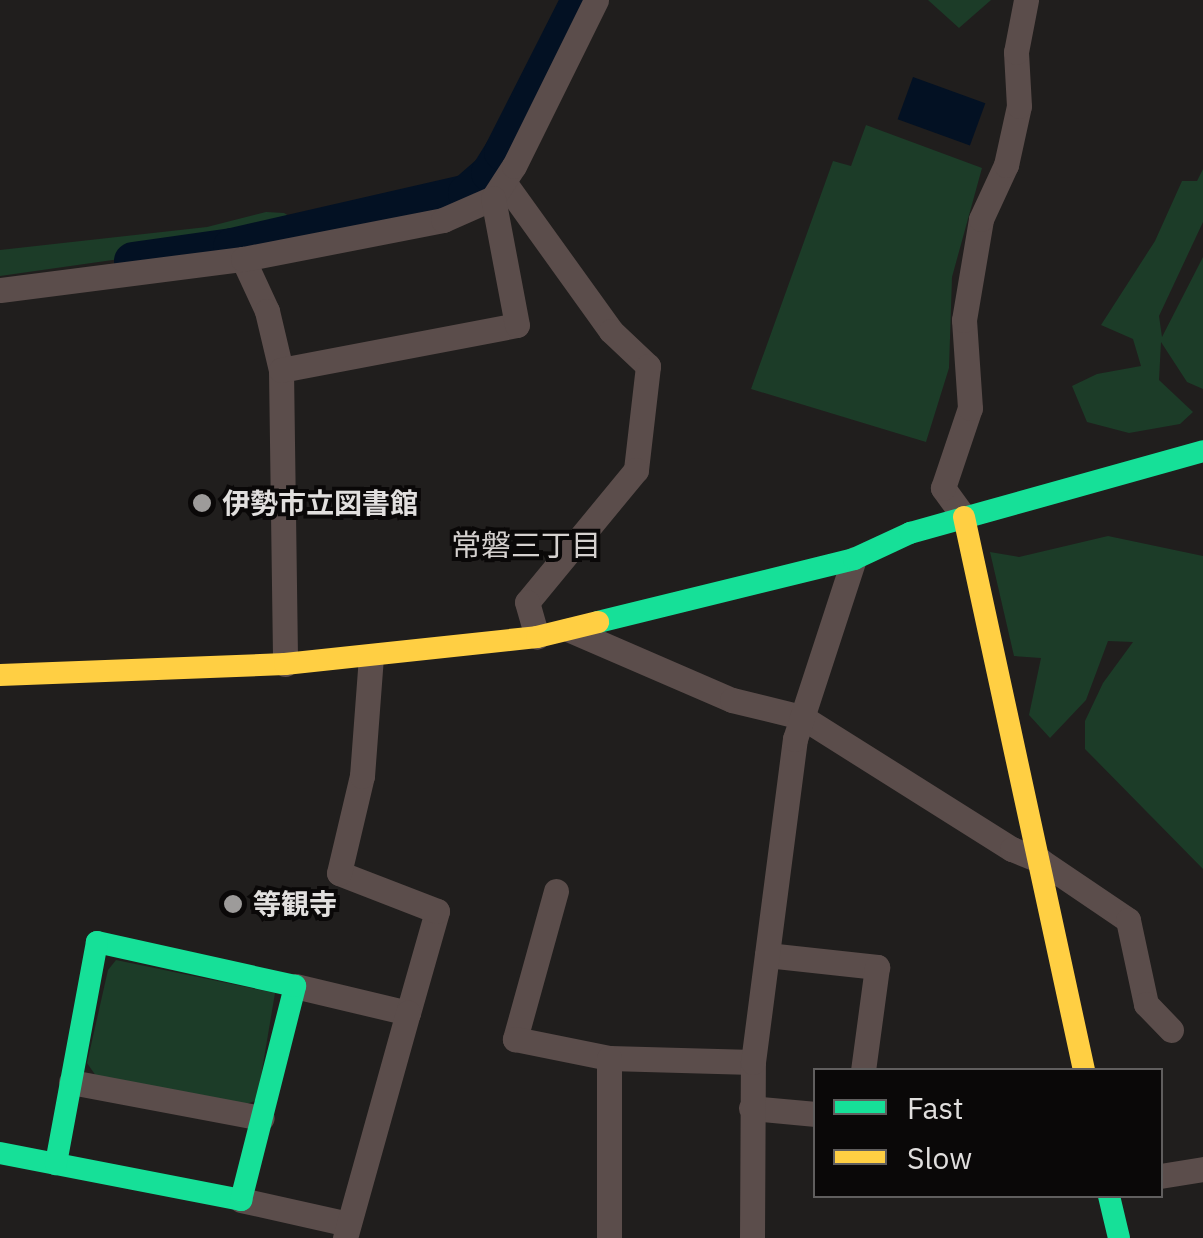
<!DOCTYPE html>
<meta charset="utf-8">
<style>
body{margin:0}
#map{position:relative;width:1203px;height:1238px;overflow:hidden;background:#201e1d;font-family:"IBM Plex Sans","Noto Sans JP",sans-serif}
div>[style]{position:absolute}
.green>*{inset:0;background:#1c3c28}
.water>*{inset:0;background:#031123;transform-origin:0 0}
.river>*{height:38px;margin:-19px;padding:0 19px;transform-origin:19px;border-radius:19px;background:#031123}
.street>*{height:25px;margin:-12.5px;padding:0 12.5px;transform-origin:12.5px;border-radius:12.5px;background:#5b4d4b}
.fast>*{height:22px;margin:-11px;padding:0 11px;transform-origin:11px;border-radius:11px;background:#16e098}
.slow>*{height:22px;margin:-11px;padding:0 11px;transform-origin:11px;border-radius:11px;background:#ffcf43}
.dots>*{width:28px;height:28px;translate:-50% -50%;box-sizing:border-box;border:5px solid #0a0808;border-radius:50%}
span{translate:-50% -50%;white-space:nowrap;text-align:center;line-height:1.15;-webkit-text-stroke:8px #0a0808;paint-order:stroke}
.poi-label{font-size:28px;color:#e1dfde;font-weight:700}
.left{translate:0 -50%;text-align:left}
.neighbourhood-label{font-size:30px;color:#d5d1cf}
.legend{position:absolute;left:813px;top:1068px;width:350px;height:130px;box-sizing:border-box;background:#0a0808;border:2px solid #605e5e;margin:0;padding:12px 18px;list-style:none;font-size:30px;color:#e1dfde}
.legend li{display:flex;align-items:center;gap:20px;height:50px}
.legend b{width:50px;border:2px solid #605e5e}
</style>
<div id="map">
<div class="green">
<i style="clip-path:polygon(928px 0,991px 0,959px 28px)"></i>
<i style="clip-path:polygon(866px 125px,982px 168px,952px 277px,949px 368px,926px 442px,751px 389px,833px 161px,851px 166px)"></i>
<i style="clip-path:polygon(1203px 169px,1203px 222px,1159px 316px,1162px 337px,1203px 257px,1203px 389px,1187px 382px,1161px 342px,1159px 380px,1193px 412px,1180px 424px,1129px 433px,1087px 422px,1072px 386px,1097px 374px,1141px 366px,1133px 339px,1101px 325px,1155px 241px,1182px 181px,1197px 181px)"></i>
<i style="clip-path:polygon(266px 212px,284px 213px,294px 219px,281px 230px,204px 247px,0 276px,0 250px,207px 227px)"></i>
<i style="clip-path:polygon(1108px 536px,1203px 556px,1203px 869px,1085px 749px,1085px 721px,1103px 683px,1133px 642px,1108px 641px,1086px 700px,1050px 738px,1029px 715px,1041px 658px,1014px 656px,990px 552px,1019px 557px)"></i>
<i style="clip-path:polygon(116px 960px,275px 993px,257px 1100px,244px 1105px,96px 1076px,87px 1063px,108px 970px)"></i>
</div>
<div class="water">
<i style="left:913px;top:77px;width:77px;height:45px;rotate:20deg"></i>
</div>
<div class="river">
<i style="left:133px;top:261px;width:100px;rotate:-8deg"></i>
<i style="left:232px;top:247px;width:241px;rotate:-12.9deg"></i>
<i style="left:467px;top:193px;width:30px;rotate:-41deg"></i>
<i style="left:490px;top:173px;width:25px;rotate:-58deg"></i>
<i style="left:503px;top:152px;width:170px;rotate:-63.1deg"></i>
</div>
<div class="street">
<i style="left:504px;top:182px;width:183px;rotate:54.3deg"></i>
<i style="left:611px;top:331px;width:51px;rotate:43.4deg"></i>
<i style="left:648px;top:366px;width:105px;rotate:96.6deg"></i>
<i style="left:636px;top:470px;width:171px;rotate:129.5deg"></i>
<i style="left:527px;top:602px;width:36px;rotate:74deg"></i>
<i style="left:243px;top:259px;width:57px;rotate:65.2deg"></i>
<i style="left:267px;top:311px;width:61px;rotate:76.7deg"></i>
<i style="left:281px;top:370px;width:294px;rotate:89.2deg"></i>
<i style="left:0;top:290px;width:245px;rotate:-7.3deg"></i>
<i style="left:243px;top:259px;width:204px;rotate:-11deg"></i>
<i style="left:443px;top:220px;width:55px;rotate:-23.7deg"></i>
<i style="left:493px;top:198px;width:38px;rotate:-57deg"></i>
<i style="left:514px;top:166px;width:185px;rotate:-63.7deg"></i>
<i style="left:281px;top:370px;width:240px;rotate:-10.8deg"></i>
<i style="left:517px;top:325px;width:129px;rotate:-100.7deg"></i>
<i style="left:964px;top:517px;width:36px;rotate:-126deg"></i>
<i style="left:943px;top:488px;width:84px;rotate:-71.4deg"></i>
<i style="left:970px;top:408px;width:88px;rotate:-93.9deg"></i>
<i style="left:964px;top:320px;width:102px;rotate:-80.4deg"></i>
<i style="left:981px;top:219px;width:60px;rotate:-65.2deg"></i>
<i style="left:1006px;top:165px;width:60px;rotate:-77.6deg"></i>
<i style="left:1019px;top:106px;width:54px;rotate:-93.2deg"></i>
<i style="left:1016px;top:52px;width:53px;rotate:-79.1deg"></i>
<i style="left:570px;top:630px;width:176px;rotate:23.4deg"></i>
<i style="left:732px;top:700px;width:72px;rotate:13.7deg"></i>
<i style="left:802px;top:717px;width:248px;rotate:32.2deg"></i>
<i style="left:1012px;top:849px;width:31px;rotate:22deg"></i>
<i style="left:1041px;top:861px;width:105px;rotate:34.1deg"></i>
<i style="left:1128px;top:920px;width:86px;rotate:77.9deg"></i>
<i style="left:1146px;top:1004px;width:36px;rotate:46deg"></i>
<i style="left:556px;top:891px;width:154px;rotate:105.5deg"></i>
<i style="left:515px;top:1039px;width:96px;rotate:11.4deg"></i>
<i style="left:609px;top:1058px;width:144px;rotate:1.6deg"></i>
<i style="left:767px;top:955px;width:111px;rotate:6.2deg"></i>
<i style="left:877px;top:967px;width:104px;rotate:97.7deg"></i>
<i style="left:295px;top:986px;width:116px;rotate:13.4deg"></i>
<i style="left:408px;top:1013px;width:106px;rotate:-74.1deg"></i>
<i style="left:437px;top:911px;width:105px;rotate:-158.8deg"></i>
<i style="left:339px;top:873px;width:100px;rotate:-76.7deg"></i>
<i style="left:362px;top:776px;width:119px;rotate:-85.7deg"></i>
<i style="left:609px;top:1058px;width:180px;rotate:90deg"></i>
<i style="left:71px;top:1082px;width:194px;rotate:10.7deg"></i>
<i style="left:751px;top:1108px;width:65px;rotate:5.3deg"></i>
<i style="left:1160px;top:1176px;width:44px;rotate:-9.2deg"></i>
<i style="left:241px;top:1200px;width:110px;rotate:12.6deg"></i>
<i style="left:345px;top:1238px;width:234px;rotate:-74.4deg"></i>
<i style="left:752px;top:1238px;width:176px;rotate:-89.7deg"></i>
<i style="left:753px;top:1062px;width:326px;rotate:-82.6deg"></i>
<i style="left:795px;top:739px;width:189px;rotate:-71.9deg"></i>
</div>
<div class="fast">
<i style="left:598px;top:622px;width:264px;rotate:-13.8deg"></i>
<i style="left:854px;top:559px;width:62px;rotate:-24.9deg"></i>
<i style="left:910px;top:533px;width:304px;rotate:-15.6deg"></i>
<i style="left:0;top:1153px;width:246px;rotate:11deg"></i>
<i style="left:241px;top:1200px;width:221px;rotate:-75.8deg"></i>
<i style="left:295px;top:986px;width:203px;rotate:-167.5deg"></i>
<i style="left:97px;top:942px;width:226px;rotate:100.5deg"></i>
<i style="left:1109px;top:1196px;width:43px;rotate:76.6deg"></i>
</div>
<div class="slow">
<i style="left:964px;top:517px;width:566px;rotate:77.76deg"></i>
<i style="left:0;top:675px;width:285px;rotate:-2.2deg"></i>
<i style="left:285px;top:664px;width:253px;rotate:-6.1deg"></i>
<i style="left:537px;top:637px;width:63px;rotate:-13.8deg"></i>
</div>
<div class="dots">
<i style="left:202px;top:503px;background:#9d9b9a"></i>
<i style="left:233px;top:904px;background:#9d9b9a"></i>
</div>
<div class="poi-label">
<span class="left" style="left:222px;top:503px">伊勢市立図書館</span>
<span class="left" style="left:253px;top:904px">等観寺</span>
</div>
<div class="neighbourhood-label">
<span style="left:526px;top:545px">常磐三丁目</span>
</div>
<ul class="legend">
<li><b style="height:12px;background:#16e098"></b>Fast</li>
<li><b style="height:12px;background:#ffcf43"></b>Slow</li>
</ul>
</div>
